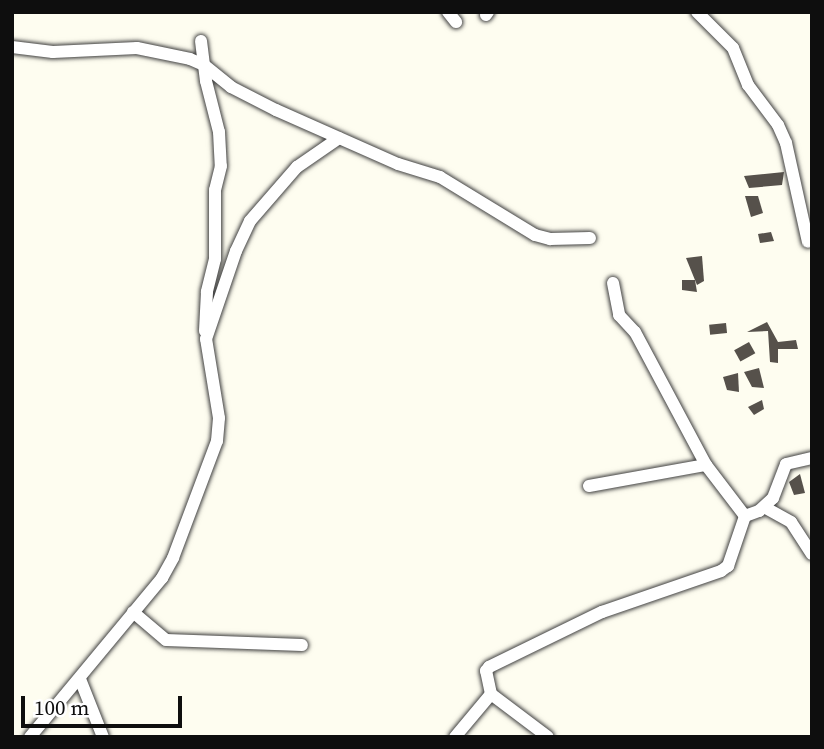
<!DOCTYPE html>
<style>
body{margin:0}
#map{position:relative;width:824px;height:749px;overflow:hidden;background:#fefdf0;font-family:"Source Serif 4",serif}
div>[style]{position:absolute}
.building>*{inset:0;background:#56514b;transform-origin:0 0}
.roads{filter:drop-shadow(0 0 2px #414141) drop-shadow(0 0 2px #414141)}
.street>*{height:12px;margin:-6px;padding:0 6px;transform-origin:6px;border-radius:6px;background:#fff}
span{translate:-50% -50%;white-space:nowrap;text-align:center;line-height:1.15;-webkit-text-stroke:7px #fff;paint-order:stroke}
.frame{position:absolute;inset:0;border:14px solid #0e0e0e;pointer-events:none}
.scale{position:absolute;left:21px;top:696px;width:161px;height:32px;box-sizing:border-box;border:4px solid #0e0e0e;border-top:0;padding-left:9px;font-size:21px;line-height:24px;white-space:nowrap;color:#0e0e0e;-webkit-text-stroke:5px #fff;paint-order:stroke}
</style>
<div id="map">
<div class="building">
<i style="clip-path:polygon(784px 172px,782px 185px,749px 188px,744px 176px)"></i>
<i style="clip-path:polygon(745px 196px,758px 196px,763px 213px,751px 217px)"></i>
<i style="clip-path:polygon(771px 232px,774px 241px,760px 243px,758px 234px)"></i>
<i style="clip-path:polygon(702px 256px,704px 281px,697px 285px,686px 258px)"></i>
<i style="clip-path:polygon(682px 280px,695px 280px,697px 292px,682px 290px)"></i>
<i style="clip-path:polygon(767px 322px,778px 342px,796px 340px,798px 349px,778px 349px,778px 363px,770px 362px,768px 331px,747px 332px)"></i>
<i style="left:726px;top:323px;width:10px;height:17px;rotate:84deg"></i>
<i style="left:749px;top:342px;width:13px;height:17px;rotate:61deg"></i>
<i style="clip-path:polygon(759px 368px,764px 388px,752px 387px,744px 372px)"></i>
<i style="clip-path:polygon(738px 373px,739px 392px,727px 390px,723px 377px)"></i>
<i style="clip-path:polygon(762px 400px,764px 409px,754px 415px,748px 407px)"></i>
<i style="clip-path:polygon(800px 474px,805px 493px,794px 495px,789px 482px)"></i>
</div>
<div class="roads">
<div class="street">
<i style="left:448px;top:12px;width:13px;rotate:51deg"></i>
<i style="left:697px;top:12px;width:51px;rotate:45deg"></i>
<i style="left:733px;top:48px;width:40px;rotate:68deg"></i>
<i style="left:748px;top:85px;width:50px;rotate:53.1deg"></i>
<i style="left:778px;top:125px;width:20px;rotate:66deg"></i>
<i style="left:786px;top:143px;width:101px;rotate:77.5deg"></i>
<i style="left:486px;top:15px;width:4px;rotate:-56deg"></i>
<i style="left:201px;top:41px;width:40px;rotate:82.9deg"></i>
<i style="left:206px;top:81px;width:53px;rotate:75.7deg"></i>
<i style="left:219px;top:132px;width:34px;rotate:87deg"></i>
<i style="left:221px;top:166px;width:25px;rotate:104deg"></i>
<i style="left:215px;top:190px;width:69px;rotate:90deg"></i>
<i style="left:215px;top:259px;width:34px;rotate:104deg"></i>
<i style="left:207px;top:292px;width:39px;rotate:93deg"></i>
<i style="left:12px;top:47px;width:41px;rotate:7deg"></i>
<i style="left:53px;top:52px;width:84px;rotate:-2.7deg"></i>
<i style="left:137px;top:48px;width:54px;rotate:11.7deg"></i>
<i style="left:190px;top:59px;width:15px;rotate:23deg"></i>
<i style="left:204px;top:65px;width:35px;rotate:39deg"></i>
<i style="left:231px;top:87px;width:51px;rotate:27.1deg"></i>
<i style="left:276px;top:110px;width:133px;rotate:23.9deg"></i>
<i style="left:398px;top:164px;width:44px;rotate:17.2deg"></i>
<i style="left:440px;top:177px;width:111px;rotate:31.4deg"></i>
<i style="left:535px;top:235px;width:16px;rotate:15deg"></i>
<i style="left:550px;top:239px;width:40px;rotate:-1.4deg"></i>
<i style="left:613px;top:283px;width:33px;rotate:79deg"></i>
<i style="left:619px;top:315px;width:23px;rotate:47deg"></i>
<i style="left:635px;top:332px;width:151px;rotate:61.9deg"></i>
<i style="left:706px;top:465px;width:64px;rotate:52.6deg"></i>
<i style="left:589px;top:486px;width:119px;rotate:-10.2deg"></i>
<i style="left:764px;top:507px;width:31px;rotate:29deg"></i>
<i style="left:791px;top:522px;width:38px;rotate:57deg"></i>
<i style="left:745px;top:516px;width:15px;rotate:-20deg"></i>
<i style="left:759px;top:511px;width:19px;rotate:-43deg"></i>
<i style="left:773px;top:498px;width:36px;rotate:-69deg"></i>
<i style="left:786px;top:464px;width:27px;rotate:-13deg"></i>
<i style="left:133px;top:612px;width:43px;rotate:40.3deg"></i>
<i style="left:166px;top:640px;width:136px;rotate:2.1deg"></i>
<i style="left:80px;top:679px;width:62px;rotate:68.4deg"></i>
<i style="left:491px;top:694px;width:24px;rotate:-102deg"></i>
<i style="left:486px;top:671px;width:5px;rotate:-53deg"></i>
<i style="left:489px;top:667px;width:126px;rotate:-26deg"></i>
<i style="left:602px;top:612px;width:126px;rotate:-19deg"></i>
<i style="left:721px;top:571px;width:9px;rotate:-36deg"></i>
<i style="left:728px;top:566px;width:53px;rotate:-71.2deg"></i>
<i style="left:30px;top:737px;width:207px;rotate:-50.3deg"></i>
<i style="left:162px;top:578px;width:23px;rotate:-61deg"></i>
<i style="left:173px;top:558px;width:125px;rotate:-69.4deg"></i>
<i style="left:217px;top:441px;width:23px;rotate:-85deg"></i>
<i style="left:219px;top:418px;width:80px;rotate:-99.3deg"></i>
<i style="left:206px;top:339px;width:93px;rotate:-71.2deg"></i>
<i style="left:236px;top:251px;width:33px;rotate:-65deg"></i>
<i style="left:250px;top:221px;width:72px;rotate:-49deg"></i>
<i style="left:297px;top:167px;width:51px;rotate:-34.6deg"></i>
<i style="left:455px;top:737px;width:56px;rotate:-50.1deg"></i>
<i style="left:491px;top:694px;width:71px;rotate:37deg"></i>
</div>
</div>
<div class="frame"></div>
<div class="scale">100 m</div>
</div>
